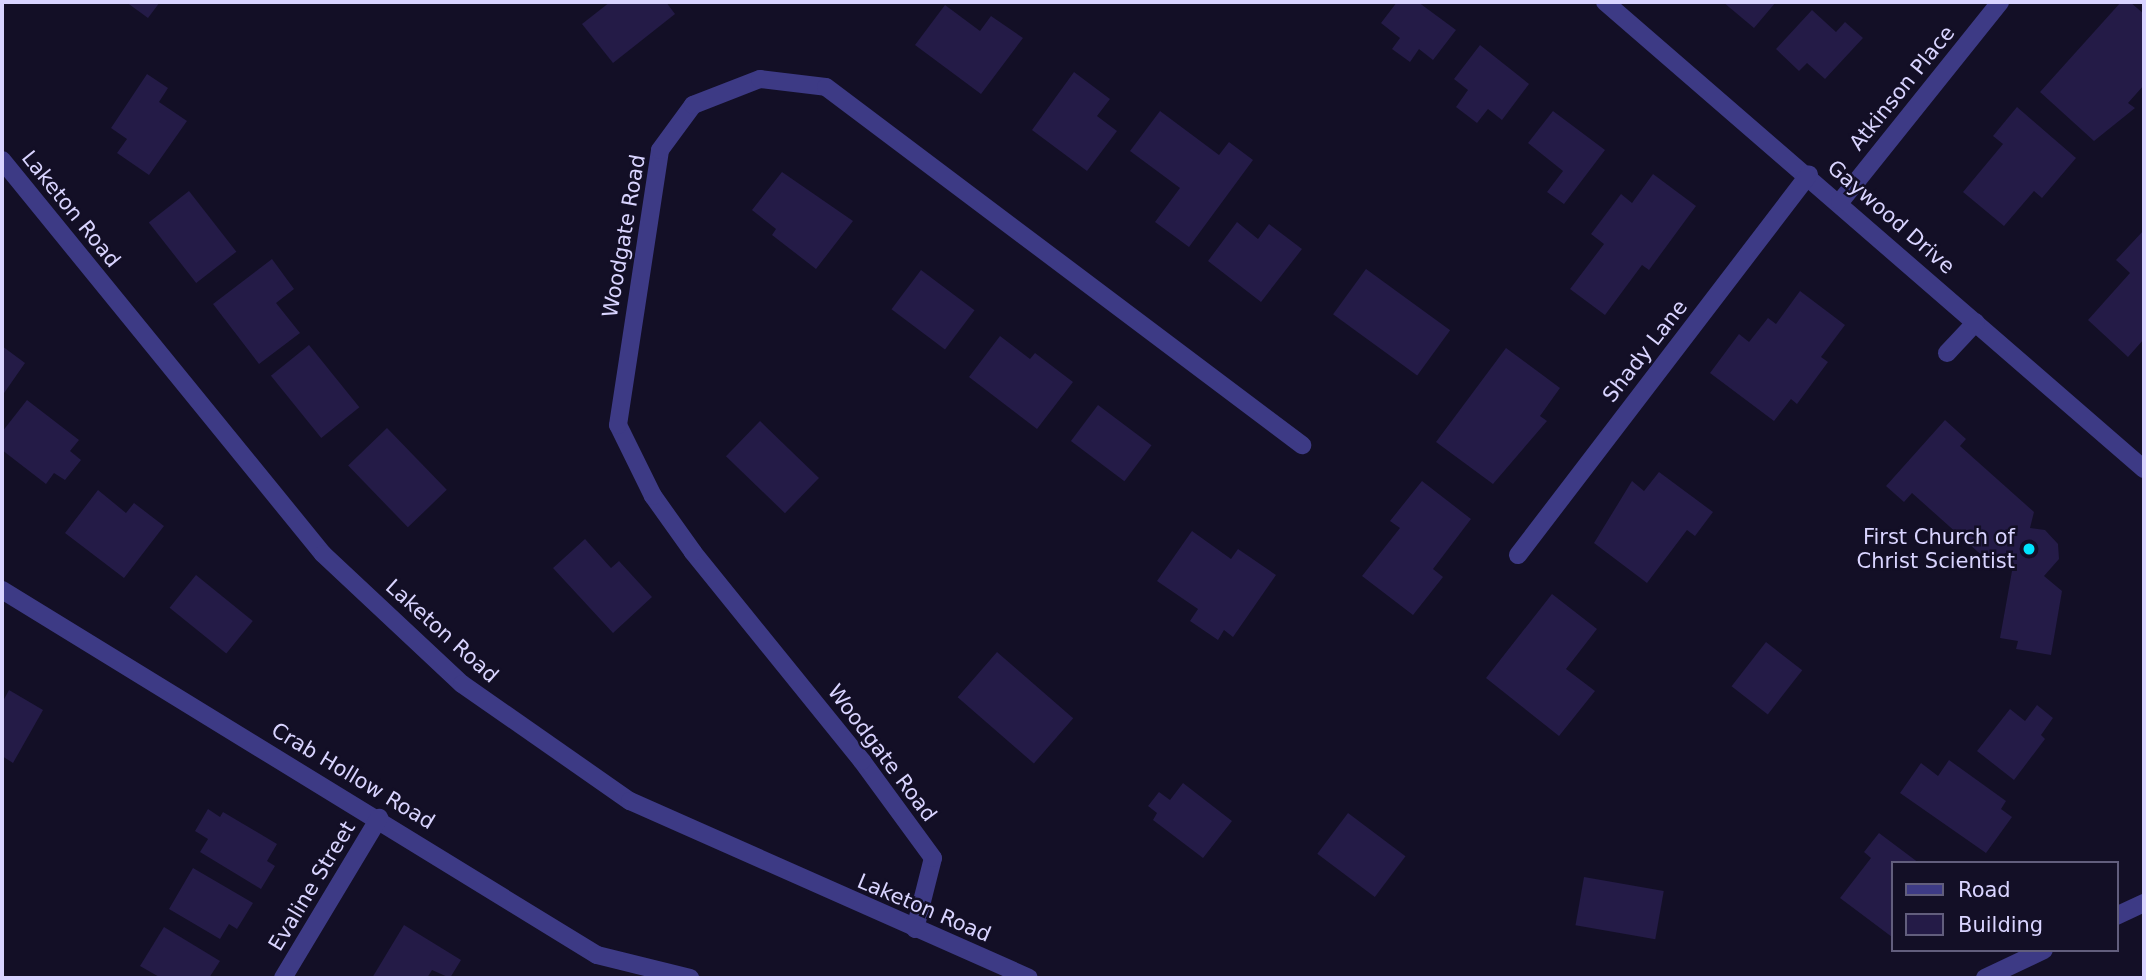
<!DOCTYPE html>
<style>
body{margin:0}
#map{position:relative;width:2146px;height:980px;overflow:hidden;background:#130f26;font-family:"DejaVu Sans",sans-serif}
div>[style]{position:absolute}
.building>*{inset:0;background:#241b47;transform-origin:0 0}
.minor>*{height:18px;margin:-9px;padding:0 9px;transform-origin:9px;border-radius:9px;background:#3d3a85}
.tertiary>*{height:18px;margin:-9px;padding:0 9px;transform-origin:9px;border-radius:9px;background:#3d3a85}
.dots>*{width:19px;height:19px;translate:-50% -50%;box-sizing:border-box;border:4px solid #130f26;border-radius:50%}
span{translate:-50% -50%;white-space:nowrap;text-align:center;line-height:1.15;-webkit-text-stroke:5px #130f26;paint-order:stroke}
.street-label{font-size:21px;color:#d9d4ff}
.poi-label{font-size:21px;color:#d9d4ff}
.right{translate:-100% -50%;text-align:right}
.frame{position:absolute;inset:0;border:4px solid #d9d4ff;pointer-events:none}
.legend{position:absolute;left:1891px;top:861px;width:228px;height:91px;box-sizing:border-box;background:#130f26;border:2px solid #625e7d;margin:0;padding:9px 12px;list-style:none;font-size:21px;color:#d9d4ff}
.legend li{display:flex;align-items:center;gap:14px;height:35px}
.legend b{width:35px;border:2px solid #625e7d}
</style>
<div id="map">
<div class="building">
<i style="clip-path:polygon(126px 2px,160px 2px,148px 18px)"></i>
<i style="clip-path:polygon(610px 2px,666px 2px,675px 14px,613px 63px,582px 24px)"></i>
<i style="clip-path:polygon(1397px 2px,1418px 2px,1456px 30px,1433px 60px,1419px 49px,1410px 62px,1392px 49px,1400px 38px,1381px 23px)"></i>
<i style="clip-path:polygon(1723px 2px,1776px 2px,1754px 28px)"></i>
<i style="clip-path:polygon(2121px 2px,2130px 2px,2144px 14px,2144px 85px,2128px 103px,2135px 108px,2094px 141px,2040px 92px)"></i>
<i style="clip-path:polygon(945px 5px,980px 31px,991px 16px,1023px 38px,981px 94px,915px 45px)"></i>
<i style="clip-path:polygon(1812px 10px,1836px 32px,1845px 22px,1863px 38px,1825px 79px,1807px 63px,1799px 71px,1776px 49px)"></i>
<i style="clip-path:polygon(1480px 45px,1529px 84px,1502px 120px,1488px 109px,1477px 123px,1456px 107px,1468px 90px,1454px 79px)"></i>
<i style="clip-path:polygon(1074px 72px,1110px 99px,1097px 116px,1117px 131px,1087px 171px,1032px 130px)"></i>
<i style="clip-path:polygon(147px 74px,168px 88px,159px 102px,187px 121px,149px 175px,117px 153px,127px 139px,111px 128px)"></i>
<i style="clip-path:polygon(2017px 107px,2076px 158px,2042px 198px,2034px 191px,2004px 226px,1963px 192px,2003px 144px,1993px 136px)"></i>
<i style="clip-path:polygon(1160px 111px,1219px 155px,1229px 142px,1253px 160px,1189px 247px,1155px 222px,1180px 188px,1130px 151px)"></i>
<i style="clip-path:polygon(1553px 111px,1605px 150px,1564px 204px,1547px 192px,1563px 171px,1528px 143px)"></i>
<i style="clip-path:polygon(782px 172px,853px 221px,816px 269px,772px 235px,776px 229px,752px 210px)"></i>
<i style="clip-path:polygon(1653px 174px,1696px 206px,1649px 270px,1642px 265px,1605px 315px,1570px 289px,1604px 244px,1591px 234px,1621px 194px,1632px 203px)"></i>
<i style="left:189px;top:191px;width:77px;height:51px;rotate:52deg"></i>
<i style="clip-path:polygon(1237px 222px,1258px 239px,1269px 224px,1302px 249px,1261px 302px,1208px 261px)"></i>
<i style="clip-path:polygon(2144px 230px,2144px 339px,2128px 357px,2088px 320px,2130px 273px,2116px 260px)"></i>
<i style="clip-path:polygon(272px 259px,294px 289px,276px 303px,300px 333px,259px 364px,213px 304px)"></i>
<i style="left:1366px;top:269px;width:104px;height:56px;rotate:36deg"></i>
<i style="left:921px;top:270px;width:67px;height:49px;rotate:37deg"></i>
<i style="clip-path:polygon(1800px 291px,1845px 325px,1821px 357px,1828px 362px,1797px 404px,1791px 399px,1774px 421px,1710px 373px,1739px 334px,1749px 342px,1768px 318px,1776px 324px)"></i>
<i style="clip-path:polygon(1000px 336px,1030px 359px,1035px 353px,1073px 382px,1037px 429px,969px 377px)"></i>
<i style="left:309px;top:345px;width:80px;height:49px;rotate:51deg"></i>
<i style="clip-path:polygon(2px 346px,25px 363px,2px 396px)"></i>
<i style="clip-path:polygon(1506px 348px,1560px 388px,1540px 416px,1547px 421px,1493px 484px,1436px 442px)"></i>
<i style="clip-path:polygon(27px 400px,79px 440px,70px 451px,81px 460px,65px 480px,54px 473px,46px 484px,2px 450px,2px 432px)"></i>
<i style="left:1098px;top:405px;width:67px;height:45px;rotate:37deg"></i>
<i style="clip-path:polygon(1945px 420px,1966px 439px,1960px 446px,2034px 512px,2030px 528px,2045px 530px,2058px 544px,2059px 559px,2044px 576px,2062px 591px,2051px 655px,2016px 649px,2018px 641px,2000px 638px,2012px 571px,2017px 571px,2009px 552px,1987px 560px,1912px 493px,1904px 502px,1886px 486px)"></i>
<i style="left:760px;top:421px;width:82px;height:49px;rotate:44deg"></i>
<i style="left:387px;top:428px;width:86px;height:54px;rotate:46deg"></i>
<i style="clip-path:polygon(1659px 472px,1713px 512px,1695px 536px,1687px 530px,1647px 583px,1594px 543px,1632px 481px,1644px 491px)"></i>
<i style="clip-path:polygon(1422px 481px,1471px 519px,1433px 569px,1443px 577px,1413px 615px,1362px 576px,1400px 528px,1390px 521px)"></i>
<i style="clip-path:polygon(98px 490px,126px 513px,134px 503px,164px 526px,124px 578px,65px 533px)"></i>
<i style="clip-path:polygon(1192px 531px,1231px 559px,1238px 549px,1276px 575px,1233px 637px,1224px 630px,1218px 640px,1190px 621px,1198px 609px,1157px 581px)"></i>
<i style="clip-path:polygon(585px 539px,611px 568px,619px 561px,652px 597px,613px 633px,553px 568px)"></i>
<i style="left:196px;top:575px;width:73px;height:42px;rotate:39deg"></i>
<i style="clip-path:polygon(1552px 594px,1597px 629px,1566px 669px,1595px 691px,1559px 736px,1486px 678px)"></i>
<i style="left:1766px;top:642px;width:46px;height:56px;rotate:38deg"></i>
<i style="left:997px;top:652px;width:101px;height:60px;rotate:41deg"></i>
<i style="clip-path:polygon(9px 690px,43px 710px,13px 763px,2px 756px,2px 703px)"></i>
<i style="clip-path:polygon(2037px 705px,2053px 718px,2041px 735px,2045px 739px,2014px 780px,1977px 751px,2010px 709px,2025px 721px)"></i>
<i style="clip-path:polygon(1949px 760px,2006px 801px,2001px 809px,2012px 817px,1986px 853px,1900px 793px,1921px 763px,1938px 776px)"></i>
<i style="clip-path:polygon(1183px 783px,1232px 821px,1203px 858px,1153px 820px,1157px 813px,1148px 806px,1159px 792px,1170px 800px)"></i>
<i style="clip-path:polygon(208px 809px,220px 817px,223px 812px,277px 844px,267px 861px,275px 866px,261px 889px,200px 852px,208px 839px,195px 831px)"></i>
<i style="left:1348px;top:813px;width:72px;height:51px;rotate:37deg"></i>
<i style="clip-path:polygon(1879px 833px,1919px 863px,1892px 863px,1892px 937px,1840px 898px,1871px 858px,1864px 852px)"></i>
<i style="clip-path:polygon(193px 868px,253px 903px,237px 929px,229px 924px,220px 939px,169px 909px)"></i>
<i style="left:1584px;top:877px;width:81px;height:49px;rotate:10deg"></i>
<i style="clip-path:polygon(404px 925px,461px 960px,450px 978px,432px 970px,427px 978px,372px 978px)"></i>
<i style="clip-path:polygon(164px 927px,220px 961px,209px 978px,161px 978px,140px 966px)"></i>
</div>
<div class="minor">
<i style="left:1605px;top:2px;width:713px;rotate:40.91deg"></i>
<i style="left:1840px;top:202px;width:256px;rotate:-51.3deg"></i>
<i style="left:1947px;top:353px;width:42px;rotate:-46.9deg"></i>
<i style="left:1518px;top:555px;width:479px;rotate:-52.6deg"></i>
<i style="left:2px;top:590px;width:698px;rotate:31.53deg"></i>
<i style="left:597px;top:955px;width:96px;rotate:13.9deg"></i>
<i style="left:915px;top:929px;width:73px;rotate:-75.8deg"></i>
<i style="left:933px;top:858px;width:120px;rotate:-126.2deg"></i>
<i style="left:862px;top:761px;width:269px;rotate:-129deg"></i>
<i style="left:693px;top:552px;width:69px;rotate:-125.5deg"></i>
<i style="left:653px;top:496px;width:79px;rotate:-116.2deg"></i>
<i style="left:618px;top:425px;width:278px;rotate:-81.3deg"></i>
<i style="left:660px;top:150px;width:56px;rotate:-53.7deg"></i>
<i style="left:693px;top:105px;width:72px;rotate:-21.2deg"></i>
<i style="left:760px;top:79px;width:66px;rotate:6.9deg"></i>
<i style="left:826px;top:87px;width:596px;rotate:36.95deg"></i>
<i style="left:283px;top:978px;width:187px;rotate:-59deg"></i>
</div>
<div class="tertiary">
<i style="left:2px;top:160px;width:508px;rotate:50.83deg"></i>
<i style="left:323px;top:554px;width:190px;rotate:43.1deg"></i>
<i style="left:462px;top:684px;width:205px;rotate:34.9deg"></i>
<i style="left:630px;top:801px;width:436px;rotate:23.9deg"></i>
<i style="left:2116px;top:916px;width:31px;rotate:-25deg"></i>
<i style="left:1985px;top:978px;width:65px;rotate:-25.4deg"></i>
</div>
<div class="dots">
<i style="left:2029px;top:549px;background:#00e5ff"></i>
</div>
<div class="street-label">
<span style="left:1902px;top:88px;rotate:-51deg">Atkinson Place</span>
<span style="left:71px;top:209px;rotate:51deg">Laketon Road</span>
<span style="left:1891px;top:217px;rotate:41deg">Gaywood Drive</span>
<span style="left:624px;top:236px;rotate:-80deg">Woodgate Road</span>
<span style="left:1645px;top:351px;rotate:-52deg">Shady Lane</span>
<span style="left:442px;top:631px;rotate:42deg">Laketon Road</span>
<span style="left:882px;top:753px;rotate:53deg">Woodgate Road</span>
<span style="left:353px;top:776px;rotate:31deg">Crab Hollow Road</span>
<span style="left:312px;top:886px;rotate:-59deg">Evaline Street</span>
<span style="left:924px;top:908px;rotate:23deg">Laketon Road</span>
</div>
<div class="poi-label">
<span class="right" style="left:2015px;top:549px">First Church of<br>Christ Scientist</span>
</div>
<div class="frame"></div>
<ul class="legend">
<li><b style="height:9px;background:#3d3a85"></b>Road</li>
<li><b style="height:19px;background:#241b47"></b>Building</li>
</ul>
</div>
